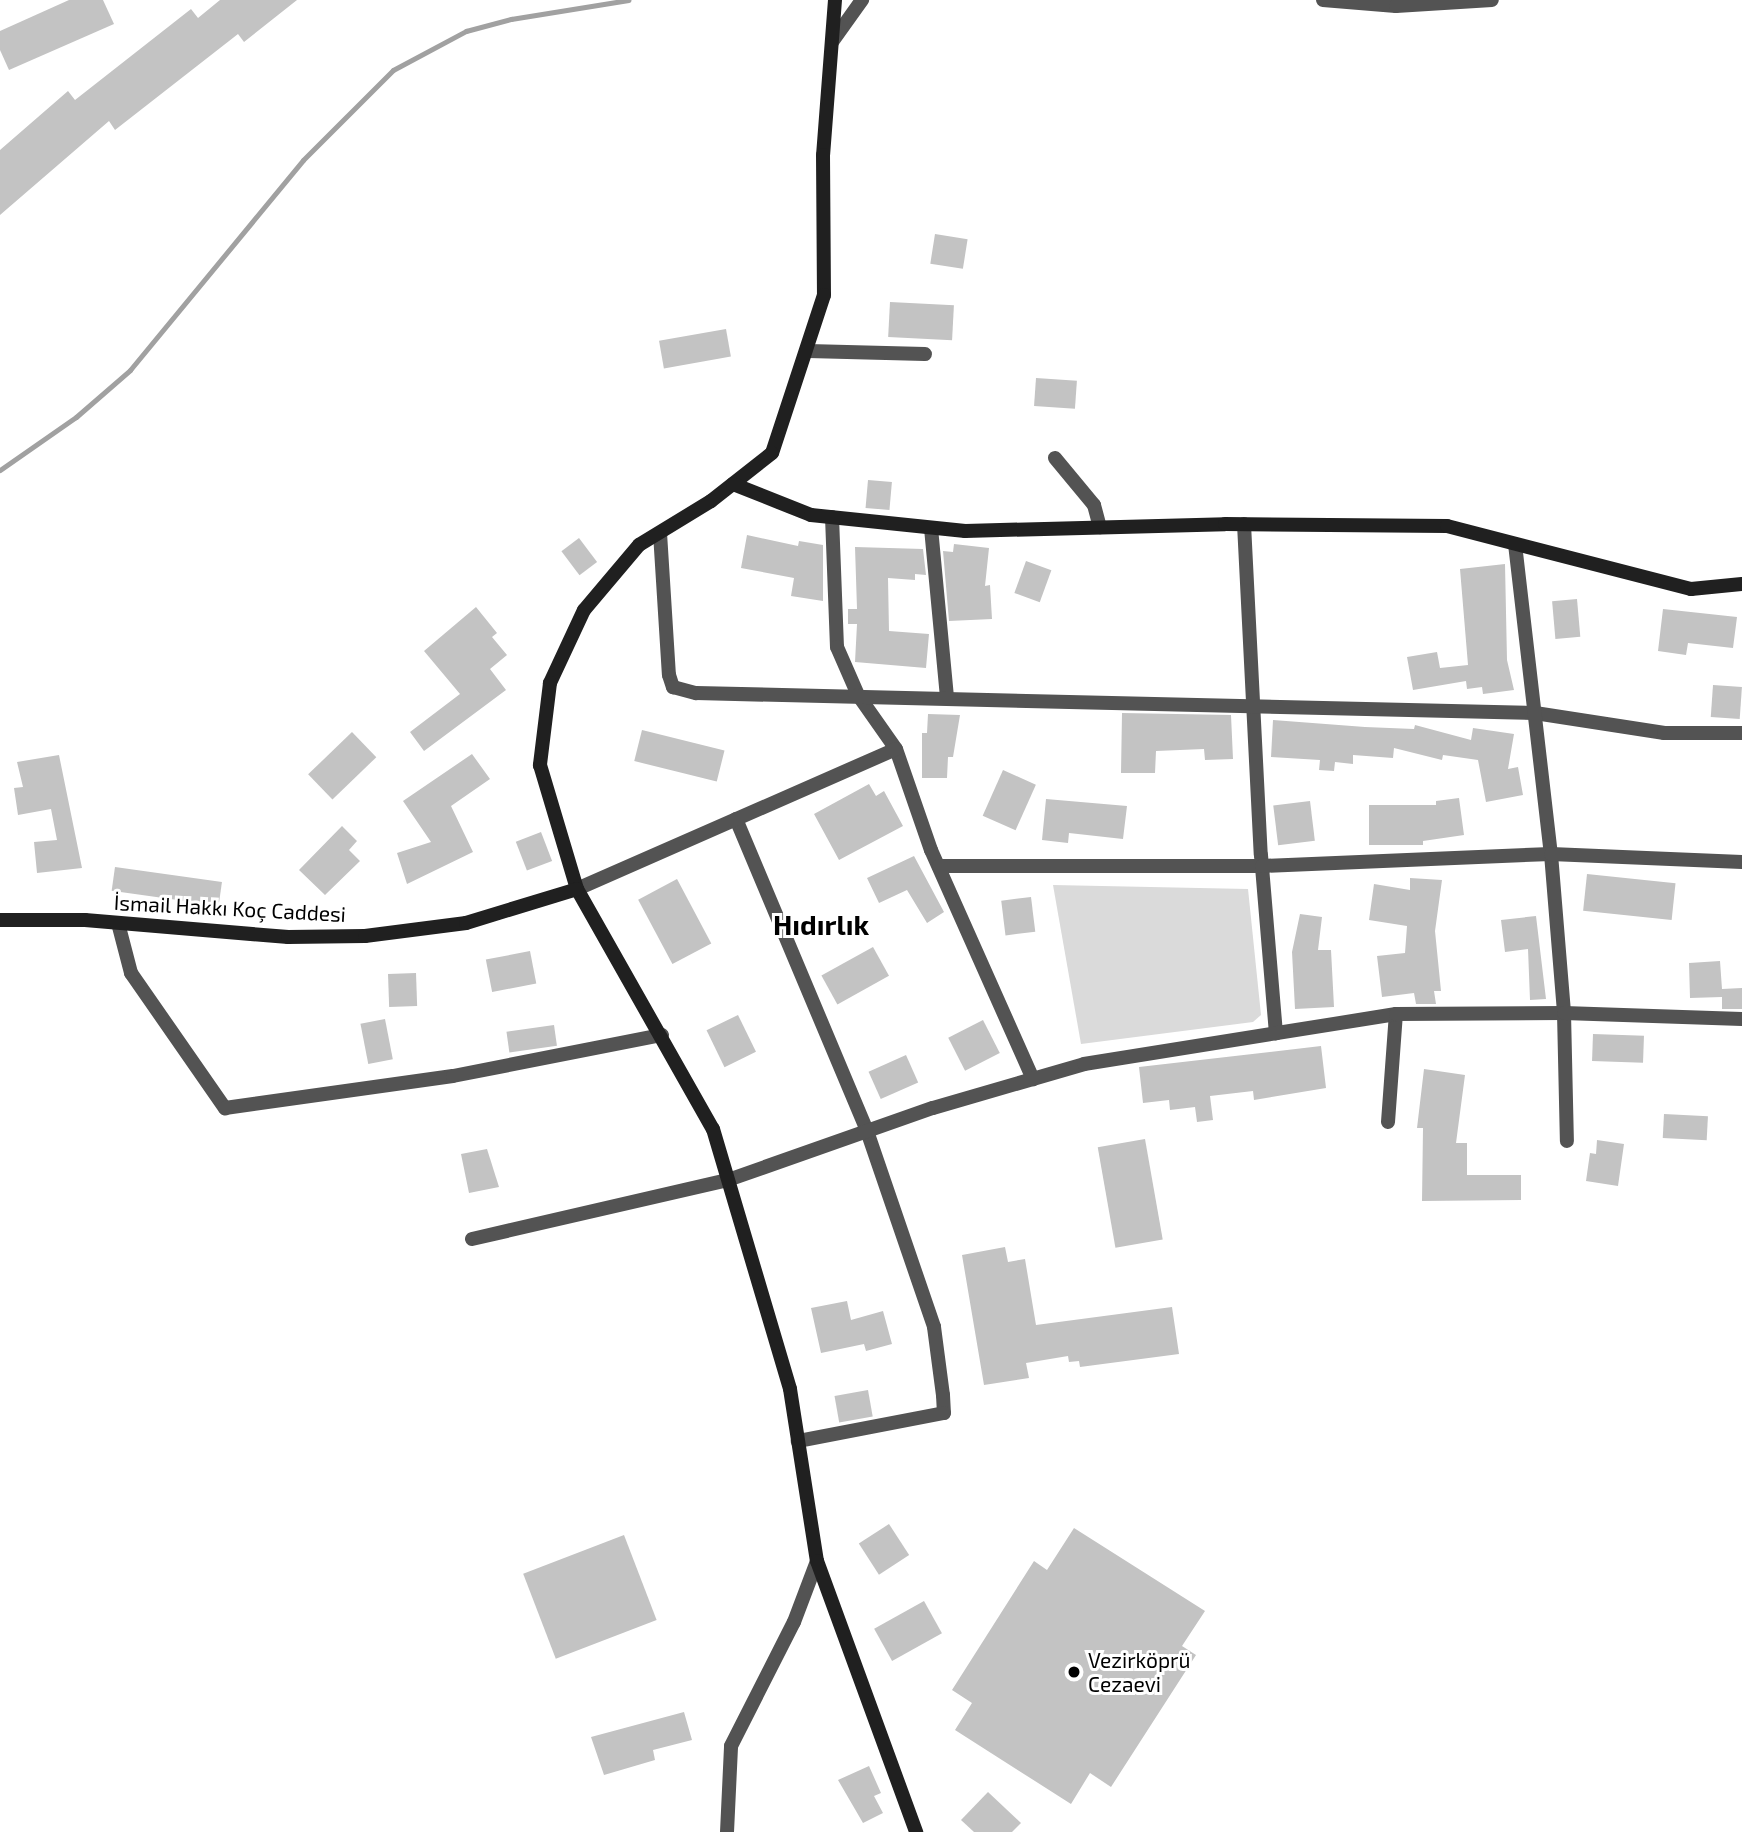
<!DOCTYPE html>
<meta charset="utf-8">
<style>
body{margin:0}
#map{position:relative;width:1742px;height:1832px;overflow:hidden;background:#fff;font-family:"Exo 2",sans-serif}
div>[style]{position:absolute}
.green>*{inset:0;background:#dadada}
.stream>*{height:5px;margin:-2.5px;padding:0 2.5px;transform-origin:2.5px;border-radius:2.5px;background:#a1a1a1}
.building>*{inset:0;background:#c3c3c3;transform-origin:0 0}
.street>*{height:14px;margin:-7px;padding:0 7px;transform-origin:7px;border-radius:7px;background:#535353}
.secondary>*{height:14px;margin:-7px;padding:0 7px;transform-origin:7px;border-radius:7px;background:#202020}
.dots>*{width:19px;height:19px;translate:-50% -50%;box-sizing:border-box;border:4px solid #fff;border-radius:50%}
span{translate:-50% -50%;white-space:nowrap;text-align:center;line-height:1.15;-webkit-text-stroke:6px #fff;paint-order:stroke}
.street-label{font-size:21px;color:#000}
.poi-label{font-size:21px;color:#000}
.left{translate:0 -50%;text-align:left}
.district-label{font-size:28px;color:#000;font-weight:700}
</style>
<div id="map">
<div class="green">
<i style="clip-path:polygon(1053px 885px,1248px 889px,1261px 1015px,1253px 1022px,1081px 1044px)"></i>
</div>
<div class="stream">
<i style="left:0;top:470px;width:93px;rotate:-34.9deg"></i>
<i style="left:76px;top:417px;width:72px;rotate:-41deg"></i>
<i style="left:130px;top:370px;width:272px;rotate:-50.5deg"></i>
<i style="left:303px;top:160px;width:127px;rotate:-45deg"></i>
<i style="left:393px;top:70px;width:83px;rotate:-28.1deg"></i>
<i style="left:466px;top:31px;width:47px;rotate:-14.9deg"></i>
<i style="left:511px;top:19px;width:119px;rotate:-9.2deg"></i>
</div>
<div class="building">
<i style="clip-path:polygon(69px 0,103px 0,114px 24px,9px 70px,0 50px,0 31px)"></i>
<i style="clip-path:polygon(220px 0,297px 0,244px 42px,238px 34px,115px 130px,109px 121px,0 215px,0 150px,68px 91px,75px 100px,191px 9px,198px 18px)"></i>
<i style="left:935px;top:234px;width:33px;height:30px;rotate:9deg"></i>
<i style="left:890px;top:302px;width:64px;height:35px;rotate:3deg"></i>
<i style="left:726px;top:329px;width:28px;height:68px;rotate:80deg"></i>
<i style="left:1036px;top:378px;width:41px;height:28px;rotate:4deg"></i>
<i style="left:868px;top:480px;width:24px;height:28px;rotate:5deg"></i>
<i style="clip-path:polygon(747px 535px,798px 546px,799px 541px,823px 545px,823px 601px,791px 596px,794px 578px,741px 568px)"></i>
<i style="left:579px;top:538px;width:30px;height:22px;rotate:53deg"></i>
<i style="clip-path:polygon(954px 544px,989px 548px,985px 586px,990px 585px,992px 619px,949px 621px,943px 551px,953px 552px)"></i>
<i style="clip-path:polygon(855px 547px,923px 549px,926px 575px,915px 574px,915px 580px,888px 578px,889px 631px,929px 634px,926px 668px,855px 662px,857px 624px,848px 624px,848px 609px,857px 609px)"></i>
<i style="left:1026px;top:561px;width:27px;height:34px;rotate:20deg"></i>
<i style="clip-path:polygon(1505px 564px,1507px 660px,1514px 690px,1483px 694px,1482px 687px,1467px 689px,1466px 681px,1413px 690px,1407px 657px,1437px 652px,1440px 668px,1468px 665px,1460px 569px)"></i>
<i style="left:1577px;top:599px;width:38px;height:25px;rotate:85deg"></i>
<i style="clip-path:polygon(476px 607px,497px 633px,492px 637px,507px 655px,490px 669px,506px 690px,424px 751px,410px 732px,460px 694px,424px 651px)"></i>
<i style="clip-path:polygon(1663px 609px,1737px 617px,1733px 648px,1688px 643px,1686px 655px,1658px 651px)"></i>
<i style="left:1713px;top:685px;width:29px;height:32px;rotate:4deg"></i>
<i style="clip-path:polygon(1122px 713px,1231px 715px,1233px 759px,1205px 760px,1204px 749px,1156px 751px,1155px 773px,1121px 773px)"></i>
<i style="clip-path:polygon(928px 714px,960px 715px,953px 757px,948px 757px,947px 778px,922px 778px,922px 733px,927px 733px)"></i>
<i style="clip-path:polygon(1273px 720px,1365px 727px,1414px 729px,1415px 725px,1471px 740px,1473px 728px,1514px 734px,1508px 769px,1518px 767px,1523px 795px,1486px 802px,1478px 760px,1443px 755px,1442px 760px,1394px 748px,1393px 758px,1353px 755px,1353px 764px,1335px 762px,1334px 771px,1319px 770px,1320px 760px,1271px 757px)"></i>
<i style="left:642px;top:730px;width:85px;height:32px;rotate:14deg"></i>
<i style="left:352px;top:732px;width:35px;height:61px;rotate:46deg"></i>
<i style="clip-path:polygon(472px 754px,490px 779px,451px 806px,473px 852px,407px 884px,397px 853px,431px 842px,403px 801px)"></i>
<i style="clip-path:polygon(59px 755px,82px 868px,37px 873px,34px 842px,57px 840px,51px 809px,18px 815px,14px 788px,23px 787px,17px 762px)"></i>
<i style="left:1003px;top:770px;width:36px;height:50px;rotate:24deg"></i>
<i style="clip-path:polygon(869px 784px,876px 796px,884px 791px,903px 826px,839px 860px,814px 814px)"></i>
<i style="clip-path:polygon(1459px 798px,1464px 835px,1423px 841px,1423px 845px,1369px 845px,1369px 805px,1436px 805px,1436px 801px)"></i>
<i style="clip-path:polygon(1046px 799px,1127px 806px,1123px 839px,1069px 833px,1068px 843px,1042px 840px)"></i>
<i style="left:1310px;top:801px;width:40px;height:37px;rotate:83deg"></i>
<i style="clip-path:polygon(342px 826px,357px 841px,349px 850px,360px 861px,325px 895px,299px 870px)"></i>
<i style="left:541px;top:832px;width:31px;height:27px;rotate:69deg"></i>
<i style="clip-path:polygon(914px 856px,944px 912px,927px 923px,907px 890px,879px 903px,867px 878px)"></i>
<i style="left:115px;top:867px;width:108px;height:24px;rotate:8deg"></i>
<i style="left:1587px;top:874px;width:89px;height:37px;rotate:6deg"></i>
<i style="clip-path:polygon(1410px 878px,1442px 880px,1435px 931px,1441px 991px,1434px 991px,1436px 1004px,1416px 1004px,1414px 993px,1382px 997px,1377px 956px,1405px 953px,1407px 926px,1369px 920px,1374px 884px,1410px 890px)"></i>
<i style="left:677px;top:879px;width:73px;height:44px;rotate:62deg"></i>
<i style="left:1031px;top:897px;width:35px;height:30px;rotate:83deg"></i>
<i style="clip-path:polygon(1300px 914px,1322px 917px,1318px 950px,1331px 950px,1334px 1007px,1295px 1009px,1292px 952px)"></i>
<i style="clip-path:polygon(1536px 916px,1546px 999px,1530px 1000px,1528px 949px,1505px 952px,1501px 920px)"></i>
<i style="left:873px;top:947px;width:33px;height:59px;rotate:61deg"></i>
<i style="left:530px;top:951px;width:33px;height:45px;rotate:79deg"></i>
<i style="clip-path:polygon(1720px 961px,1722px 989px,1742px 988px,1742px 1009px,1722px 1009px,1722px 997px,1690px 998px,1689px 963px)"></i>
<i style="left:416px;top:973px;width:33px;height:28px;rotate:88deg"></i>
<i style="left:738px;top:1015px;width:41px;height:35px;rotate:64deg"></i>
<i style="left:385px;top:1019px;width:41px;height:25px;rotate:79deg"></i>
<i style="left:983px;top:1020px;width:37px;height:39px;rotate:63deg"></i>
<i style="left:554px;top:1025px;width:21px;height:48px;rotate:82deg"></i>
<i style="left:1593px;top:1034px;width:51px;height:27px;rotate:2deg"></i>
<i style="clip-path:polygon(1321px 1046px,1326px 1088px,1254px 1100px,1253px 1091px,1210px 1096px,1213px 1120px,1197px 1122px,1195px 1107px,1170px 1110px,1169px 1100px,1143px 1103px,1139px 1067px)"></i>
<i style="left:906px;top:1055px;width:30px;height:41px;rotate:66deg"></i>
<i style="clip-path:polygon(1424px 1069px,1465px 1075px,1456px 1143px,1467px 1143px,1467px 1175px,1521px 1175px,1521px 1200px,1422px 1201px,1423px 1128px,1417px 1128px)"></i>
<i style="left:1664px;top:1114px;width:44px;height:24px;rotate:3deg"></i>
<i style="left:1145px;top:1139px;width:102px;height:48px;rotate:80deg"></i>
<i style="clip-path:polygon(1597px 1140px,1624px 1144px,1618px 1186px,1586px 1181px,1590px 1153px,1596px 1154px)"></i>
<i style="clip-path:polygon(487px 1149px,499px 1187px,469px 1193px,461px 1154px)"></i>
<i style="clip-path:polygon(1005px 1247px,1008px 1262px,1025px 1259px,1036px 1325px,1172px 1307px,1179px 1354px,1080px 1367px,1079px 1361px,1069px 1362px,1068px 1356px,1026px 1363px,1029px 1378px,984px 1385px,962px 1255px)"></i>
<i style="clip-path:polygon(847px 1301px,851px 1320px,883px 1311px,892px 1344px,866px 1351px,864px 1344px,821px 1353px,811px 1308px)"></i>
<i style="left:868px;top:1390px;width:27px;height:34px;rotate:80deg"></i>
<i style="left:889px;top:1524px;width:37px;height:36px;rotate:57deg"></i>
<i style="clip-path:polygon(1074px 1528px,1205px 1611px,1182px 1646px,1196px 1655px,1111px 1787px,1090px 1773px,1071px 1804px,955px 1730px,972px 1703px,952px 1690px,1034px 1561px,1047px 1570px)"></i>
<i style="left:624px;top:1535px;width:91px;height:108px;rotate:69deg"></i>
<i style="left:924px;top:1601px;width:37px;height:57px;rotate:61deg"></i>
<i style="clip-path:polygon(684px 1712px,692px 1740px,653px 1750px,655px 1760px,604px 1775px,591px 1737px)"></i>
<i style="clip-path:polygon(869px 1766px,881px 1793px,874px 1796px,883px 1813px,863px 1823px,838px 1780px)"></i>
<i style="clip-path:polygon(988px 1792px,1021px 1823px,1012px 1832px,974px 1832px,961px 1820px)"></i>
</div>
<div class="street">
<i style="left:1323px;top:0;width:73px;rotate:4.7deg"></i>
<i style="left:1396px;top:6px;width:96px;rotate:-3.6deg"></i>
<i style="left:832px;top:42px;width:52px;rotate:-54.5deg"></i>
<i style="left:808px;top:351px;width:117px;rotate:1.5deg"></i>
<i style="left:1055px;top:458px;width:61px;rotate:50.3deg"></i>
<i style="left:1094px;top:505px;width:23px;rotate:75deg"></i>
<i style="left:832px;top:517px;width:130px;rotate:87.8deg"></i>
<i style="left:837px;top:647px;width:52px;rotate:66.4deg"></i>
<i style="left:858px;top:695px;width:66px;rotate:54.9deg"></i>
<i style="left:896px;top:749px;width:107px;rotate:70.9deg"></i>
<i style="left:931px;top:850px;width:251px;rotate:66deg"></i>
<i style="left:1244px;top:524px;width:331px;rotate:87.1deg"></i>
<i style="left:1261px;top:855px;width:179px;rotate:85.2deg"></i>
<i style="left:931px;top:528px;width:170px;rotate:84.6deg"></i>
<i style="left:660px;top:533px;width:142px;rotate:86.4deg"></i>
<i style="left:669px;top:675px;width:13px;rotate:72deg"></i>
<i style="left:673px;top:687px;width:24px;rotate:15deg"></i>
<i style="left:696px;top:693px;width:839px;rotate:1.37deg"></i>
<i style="left:1535px;top:713px;width:131px;rotate:8.8deg"></i>
<i style="left:1664px;top:733px;width:78px"></i>
<i style="left:1515px;top:544px;width:312px;rotate:83.4deg"></i>
<i style="left:1551px;top:854px;width:160px;rotate:85.3deg"></i>
<i style="left:1564px;top:1013px;width:128px;rotate:88.7deg"></i>
<i style="left:736px;top:819px;width:338px;rotate:67.2deg"></i>
<i style="left:867px;top:1131px;width:207px;rotate:71.1deg"></i>
<i style="left:934px;top:1327px;width:69px;rotate:82.5deg"></i>
<i style="left:943px;top:1395px;width:18px;rotate:87deg"></i>
<i style="left:944px;top:1413px;width:149px;rotate:169.1deg"></i>
<i style="left:939px;top:866px;width:323px"></i>
<i style="left:1262px;top:866px;width:289px;rotate:-2.4deg"></i>
<i style="left:1551px;top:854px;width:191px;rotate:2.4deg"></i>
<i style="left:577px;top:889px;width:348px;rotate:-23.7deg"></i>
<i style="left:118px;top:923px;width:52px;rotate:75.4deg"></i>
<i style="left:131px;top:973px;width:165px;rotate:55.2deg"></i>
<i style="left:225px;top:1108px;width:230px;rotate:-8deg"></i>
<i style="left:453px;top:1076px;width:213px;rotate:-11.1deg"></i>
<i style="left:1388px;top:1122px;width:108px;rotate:-85.8deg"></i>
<i style="left:472px;top:1239px;width:263px;rotate:-13deg"></i>
<i style="left:728px;top:1180px;width:217px;rotate:-19.4deg"></i>
<i style="left:933px;top:1108px;width:157px;rotate:-16.2deg"></i>
<i style="left:1084px;top:1064px;width:316px;rotate:-9.1deg"></i>
<i style="left:1396px;top:1014px;width:168px;rotate:-0.3deg"></i>
<i style="left:1564px;top:1013px;width:178px;rotate:1.9deg"></i>
<i style="left:727px;top:1832px;width:86px;rotate:-87.3deg"></i>
<i style="left:731px;top:1746px;width:139px;rotate:-63.1deg"></i>
<i style="left:794px;top:1622px;width:65px;rotate:-69.3deg"></i>
</div>
<div class="secondary">
<i style="left:835px;top:0;width:155px;rotate:94.4deg"></i>
<i style="left:823px;top:155px;width:140px;rotate:89.6deg"></i>
<i style="left:824px;top:295px;width:166px;rotate:108.2deg"></i>
<i style="left:772px;top:453px;width:78px;rotate:141.8deg"></i>
<i style="left:711px;top:501px;width:84px;rotate:148.6deg"></i>
<i style="left:639px;top:545px;width:85px;rotate:130.2deg"></i>
<i style="left:584px;top:610px;width:81px;rotate:115deg"></i>
<i style="left:550px;top:683px;width:83px;rotate:97deg"></i>
<i style="left:540px;top:765px;width:129px;rotate:73.4deg"></i>
<i style="left:577px;top:889px;width:276px;rotate:60.5deg"></i>
<i style="left:713px;top:1129px;width:271px;rotate:73.5deg"></i>
<i style="left:790px;top:1389px;width:174px;rotate:81.1deg"></i>
<i style="left:817px;top:1561px;width:289px;rotate:69.9deg"></i>
<i style="left:733px;top:484px;width:84px;rotate:21.7deg"></i>
<i style="left:811px;top:515px;width:155px;rotate:5.9deg"></i>
<i style="left:965px;top:531px;width:260px;rotate:-1.5deg"></i>
<i style="left:1225px;top:524px;width:222px;rotate:0.5deg"></i>
<i style="left:1447px;top:526px;width:252px;rotate:14.5deg"></i>
<i style="left:1691px;top:589px;width:51px;rotate:-5.6deg"></i>
<i style="left:0;top:920px;width:85px"></i>
<i style="left:85px;top:920px;width:204px;rotate:4.8deg"></i>
<i style="left:288px;top:937px;width:77px;rotate:-0.7deg"></i>
<i style="left:365px;top:936px;width:102px;rotate:-7.3deg"></i>
<i style="left:466px;top:923px;width:116px;rotate:-17deg"></i>
</div>
<div class="dots">
<i style="left:1074px;top:1672px;background:#000"></i>
</div>
<div class="street-label">
<span style="left:230px;top:908px;rotate:3deg">İsmail Hakkı Koç Caddesi</span>
</div>
<div class="poi-label">
<span class="left" style="left:1088px;top:1672px">Vezirköprü<br>Cezaevi</span>
</div>
<div class="district-label">
<span style="left:821px;top:924px">Hıdırlık</span>
</div>
</div>
